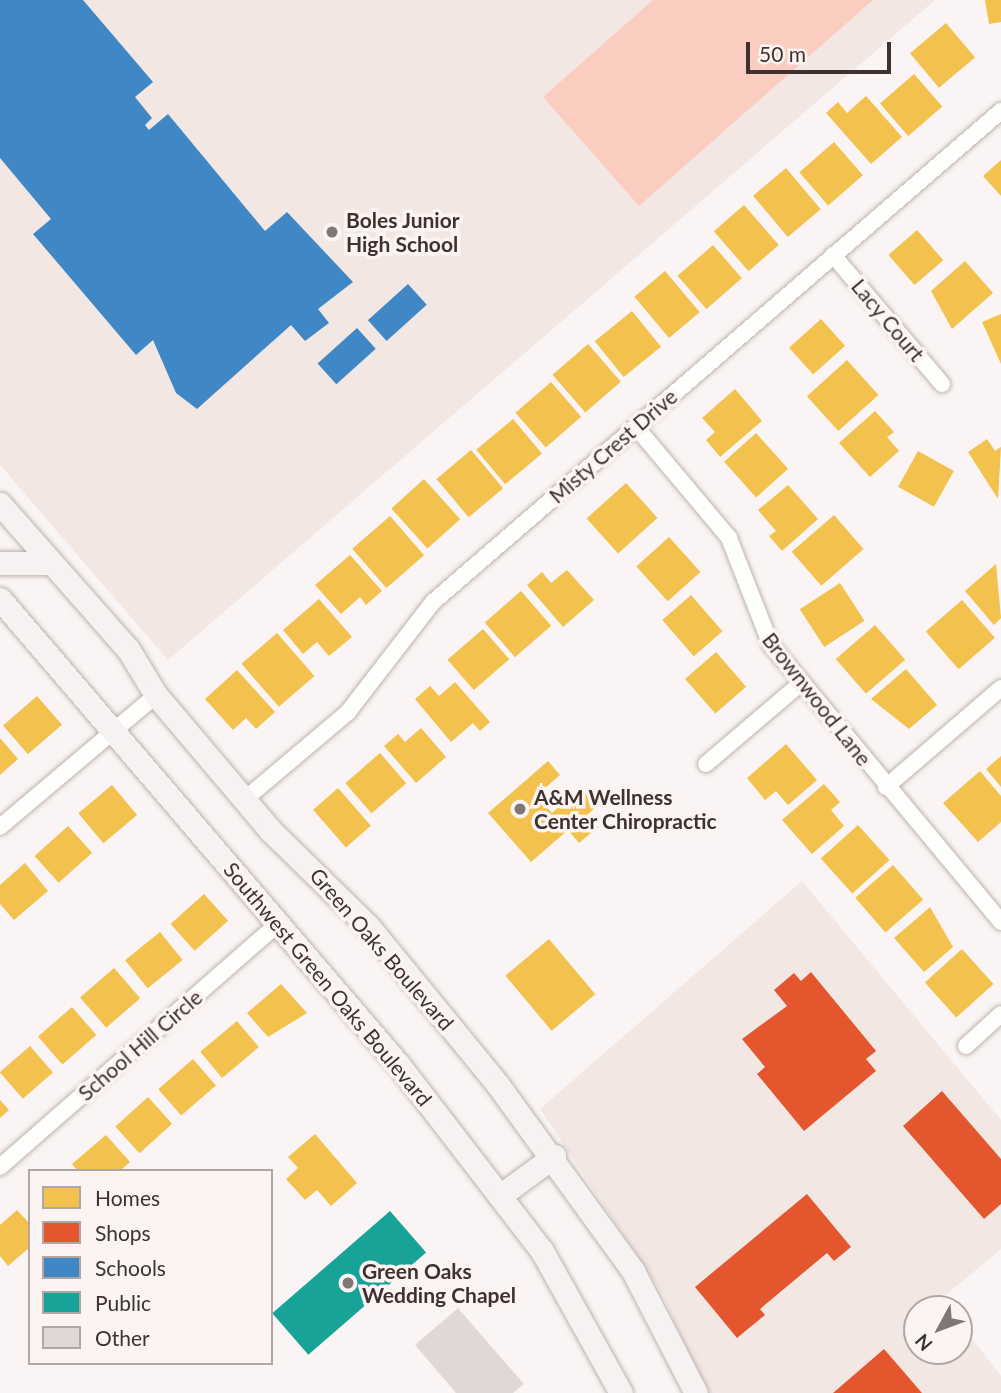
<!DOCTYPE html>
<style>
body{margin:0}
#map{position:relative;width:1001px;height:1393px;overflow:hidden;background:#faf5f4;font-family:Lato,sans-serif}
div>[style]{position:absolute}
.built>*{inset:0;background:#f3e7e3}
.green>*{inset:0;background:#fbcdc1}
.homes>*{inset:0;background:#f2c14e;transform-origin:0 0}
.shops>*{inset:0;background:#e4572e}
.schools>*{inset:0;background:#3f88c5;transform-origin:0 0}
.public>*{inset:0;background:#17a398;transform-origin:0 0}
.building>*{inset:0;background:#e1d7d5}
.roads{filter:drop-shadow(0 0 2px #bcb3b1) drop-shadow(0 0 2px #bcb3b1)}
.minor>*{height:16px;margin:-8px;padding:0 8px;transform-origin:8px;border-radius:8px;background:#fefefd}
.secondary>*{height:23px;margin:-11.5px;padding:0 11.5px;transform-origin:11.5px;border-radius:11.5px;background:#f6f2f1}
.dots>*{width:19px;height:19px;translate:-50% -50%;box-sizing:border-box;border:4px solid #fcf4f2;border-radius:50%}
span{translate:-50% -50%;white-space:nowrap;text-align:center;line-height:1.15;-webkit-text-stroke:7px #fcf4f2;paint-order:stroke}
.poi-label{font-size:21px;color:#3f312d;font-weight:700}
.left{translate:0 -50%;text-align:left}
.street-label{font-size:21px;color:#3f312d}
.legend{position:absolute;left:28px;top:1169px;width:245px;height:196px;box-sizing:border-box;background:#fcf4f2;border:2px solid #b0a6a3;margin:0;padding:9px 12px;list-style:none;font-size:21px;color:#3f312d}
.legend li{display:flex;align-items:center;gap:14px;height:35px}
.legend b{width:35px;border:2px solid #b0a6a3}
.north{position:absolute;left:903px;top:1295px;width:70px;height:70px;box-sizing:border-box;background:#fcf4f2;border:2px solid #b0a6a3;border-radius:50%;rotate:229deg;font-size:19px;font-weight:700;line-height:28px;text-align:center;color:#3f312d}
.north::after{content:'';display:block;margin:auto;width:24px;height:32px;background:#807673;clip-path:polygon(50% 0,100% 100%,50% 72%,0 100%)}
.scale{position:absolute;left:746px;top:42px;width:145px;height:32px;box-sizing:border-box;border:4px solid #3f312d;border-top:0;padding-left:9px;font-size:21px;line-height:24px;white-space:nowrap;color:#3f312d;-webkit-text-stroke:5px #fcf4f2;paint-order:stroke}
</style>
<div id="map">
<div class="built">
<i style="clip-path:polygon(0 0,935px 0,168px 660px,0 465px)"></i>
<i style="clip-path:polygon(802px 881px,1001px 1120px,1001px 1249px,941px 1299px,949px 1309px,917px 1309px,917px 1351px,959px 1351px,959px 1322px,1001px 1376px,1001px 1393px,704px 1393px,664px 1296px,540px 1109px)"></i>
</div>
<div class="green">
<i style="clip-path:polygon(653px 0,873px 0,639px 206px,543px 97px)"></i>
</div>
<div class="homes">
<i style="clip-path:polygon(985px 0,1001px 0,1001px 22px,989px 24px)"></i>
<i style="left:946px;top:23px;width:45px;height:47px;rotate:50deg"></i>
<i style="left:914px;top:74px;width:43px;height:45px;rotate:49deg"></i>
<i style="clip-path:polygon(866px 96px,902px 137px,871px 164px,826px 113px,838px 102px,847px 113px)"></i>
<i style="left:834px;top:142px;width:44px;height:46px;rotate:49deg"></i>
<i style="clip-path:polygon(1001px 160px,1001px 196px,983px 176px)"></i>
<i style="left:786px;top:168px;width:54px;height:43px;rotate:50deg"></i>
<i style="left:744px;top:205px;width:53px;height:40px;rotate:49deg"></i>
<i style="left:917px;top:230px;width:40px;height:38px;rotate:49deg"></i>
<i style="left:713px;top:245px;width:44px;height:47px;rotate:49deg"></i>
<i style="clip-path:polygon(965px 261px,993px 293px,952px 329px,931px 291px)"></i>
<i style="left:665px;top:271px;width:54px;height:40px;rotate:50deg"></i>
<i style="left:632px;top:311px;width:46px;height:48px;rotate:51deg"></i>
<i style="clip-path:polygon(1001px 314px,1001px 364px,982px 322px)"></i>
<i style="left:821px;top:319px;width:36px;height:43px;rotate:48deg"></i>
<i style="left:588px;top:344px;width:50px;height:47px;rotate:49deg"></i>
<i style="left:847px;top:360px;width:47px;height:54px;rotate:48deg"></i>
<i style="left:551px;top:382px;width:46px;height:47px;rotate:49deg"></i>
<i style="clip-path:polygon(735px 389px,762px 421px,720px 457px,706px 440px,715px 432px,702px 418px)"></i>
<i style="clip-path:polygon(875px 411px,894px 432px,887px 437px,899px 451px,870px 477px,839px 443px)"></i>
<i style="left:513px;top:419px;width:45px;height:48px;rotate:50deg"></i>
<i style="left:756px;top:433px;width:48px;height:43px;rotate:48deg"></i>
<i style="clip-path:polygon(987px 439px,995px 451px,1001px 447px,998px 499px,968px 452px)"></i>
<i style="left:471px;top:450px;width:50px;height:45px;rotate:50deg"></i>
<i style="left:918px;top:451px;width:41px;height:41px;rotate:29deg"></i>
<i style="left:424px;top:479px;width:54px;height:44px;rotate:48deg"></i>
<i style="left:626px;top:483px;width:47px;height:53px;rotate:48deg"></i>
<i style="clip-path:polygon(788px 485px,818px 519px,782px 551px,769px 536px,776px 531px,758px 510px)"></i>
<i style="left:834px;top:515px;width:45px;height:56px;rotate:49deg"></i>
<i style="left:390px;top:516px;width:52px;height:50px;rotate:49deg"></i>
<i style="left:669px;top:537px;width:47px;height:44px;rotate:48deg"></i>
<i style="clip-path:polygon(350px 555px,382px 591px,366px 605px,360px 597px,341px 614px,315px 585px)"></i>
<i style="clip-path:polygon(996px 564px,1001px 618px,994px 625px,965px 591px)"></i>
<i style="clip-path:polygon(567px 570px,594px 600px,563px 627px,527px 585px,542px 572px,551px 583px)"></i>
<i style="left:840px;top:583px;width:45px;height:48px;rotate:57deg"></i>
<i style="left:521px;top:591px;width:46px;height:48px;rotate:49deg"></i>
<i style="left:691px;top:595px;width:48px;height:38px;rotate:49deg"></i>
<i style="clip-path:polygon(319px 599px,352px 637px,329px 656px,317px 642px,303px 654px,283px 630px)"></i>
<i style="left:962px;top:600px;width:50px;height:48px;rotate:49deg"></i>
<i style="left:875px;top:625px;width:46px;height:52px;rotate:49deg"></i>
<i style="left:483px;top:629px;width:40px;height:47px;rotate:49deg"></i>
<i style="left:277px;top:633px;width:57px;height:47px;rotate:49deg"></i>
<i style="left:716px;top:652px;width:46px;height:41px;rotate:49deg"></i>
<i style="clip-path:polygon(906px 669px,937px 705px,909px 729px,871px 699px)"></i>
<i style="clip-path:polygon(237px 670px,275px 712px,256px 729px,246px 718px,233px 730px,205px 699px)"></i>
<i style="clip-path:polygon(455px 682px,490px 722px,480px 731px,473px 723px,451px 742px,415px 699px,430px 686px,439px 696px)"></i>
<i style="left:37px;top:696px;width:38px;height:45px;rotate:49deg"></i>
<i style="clip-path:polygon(421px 728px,446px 757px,416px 783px,384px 746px,398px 734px,405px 742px)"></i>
<i style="clip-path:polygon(0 738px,18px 759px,0 775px)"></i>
<i style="clip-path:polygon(786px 744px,817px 780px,788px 805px,776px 791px,765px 800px,747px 778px)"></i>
<i style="left:380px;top:753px;width:40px;height:46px;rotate:49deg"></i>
<i style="clip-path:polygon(1001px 756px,1001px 787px,986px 769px)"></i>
<i style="clip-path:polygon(548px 761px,560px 775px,537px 795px,552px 813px,581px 788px,597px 806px,587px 815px,598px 827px,579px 843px,568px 830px,531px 862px,488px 813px)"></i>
<i style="clip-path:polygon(980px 771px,1001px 796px,1001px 822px,978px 842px,943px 803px)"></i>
<i style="clip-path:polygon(824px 784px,840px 802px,831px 810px,844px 826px,812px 854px,782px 820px)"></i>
<i style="left:112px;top:785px;width:39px;height:44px;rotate:50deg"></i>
<i style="left:338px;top:788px;width:50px;height:33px;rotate:49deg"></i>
<i style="left:858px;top:825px;width:47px;height:50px;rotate:48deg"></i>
<i style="left:68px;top:826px;width:36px;height:45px;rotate:48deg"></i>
<i style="clip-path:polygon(25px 863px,48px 891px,14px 920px,0 904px,0 885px)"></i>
<i style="left:893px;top:865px;width:46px;height:50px;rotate:49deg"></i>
<i style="left:204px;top:894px;width:36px;height:45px;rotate:48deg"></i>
<i style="clip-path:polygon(930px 907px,953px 947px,924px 972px,894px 938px)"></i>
<i style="left:160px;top:932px;width:36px;height:45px;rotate:51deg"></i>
<i style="left:549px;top:939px;width:72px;height:57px;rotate:50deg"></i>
<i style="left:962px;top:949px;width:47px;height:50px;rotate:48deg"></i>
<i style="left:114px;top:968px;width:40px;height:45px;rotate:49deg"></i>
<i style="clip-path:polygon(281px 984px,307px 1013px,268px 1037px,247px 1013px)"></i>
<i style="left:72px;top:1007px;width:37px;height:45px;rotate:49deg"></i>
<i style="left:237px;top:1021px;width:34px;height:48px;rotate:50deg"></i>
<i style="left:30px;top:1046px;width:35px;height:40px;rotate:49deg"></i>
<i style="left:193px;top:1059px;width:35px;height:46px;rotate:49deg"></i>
<i style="left:148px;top:1097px;width:36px;height:44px;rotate:48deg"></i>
<i style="clip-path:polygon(0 1100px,9px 1110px,0 1118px)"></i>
<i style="clip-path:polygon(315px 1134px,357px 1183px,331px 1206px,317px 1190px,305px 1200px,286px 1179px,298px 1168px,288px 1157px)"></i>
<i style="clip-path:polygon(106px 1135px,130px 1162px,120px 1171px,78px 1171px,72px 1164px)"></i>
<i style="clip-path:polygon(17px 1210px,30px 1224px,30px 1247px,8px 1266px,0 1256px,0 1225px)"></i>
</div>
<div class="shops">
<i style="clip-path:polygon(811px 972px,876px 1051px,866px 1059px,876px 1071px,804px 1131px,757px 1074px,765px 1067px,742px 1039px,787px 1006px,774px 990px,794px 973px,801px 981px)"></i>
<i style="clip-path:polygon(942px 1091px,1001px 1159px,1001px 1204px,984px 1219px,903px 1126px)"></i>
<i style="clip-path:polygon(807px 1194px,851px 1247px,834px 1261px,827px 1253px,760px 1309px,765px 1315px,737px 1338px,695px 1287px)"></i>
<i style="clip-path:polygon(884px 1349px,922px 1393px,833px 1393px)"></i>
</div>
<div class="schools">
<i style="clip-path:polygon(0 0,83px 0,153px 82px,135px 97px,152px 118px,145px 125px,149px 130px,168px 114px,265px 231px,287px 212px,353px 282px,318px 309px,329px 323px,305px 341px,291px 325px,197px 409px,176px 393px,153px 340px,136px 355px,33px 234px,51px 219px,0 158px)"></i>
<i style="left:408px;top:284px;width:28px;height:54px;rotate:48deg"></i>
<i style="left:357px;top:328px;width:28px;height:53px;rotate:48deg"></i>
</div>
<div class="public">
<i style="left:390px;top:1211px;width:55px;height:156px;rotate:49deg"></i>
</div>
<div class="building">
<i style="clip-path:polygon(458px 1308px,524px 1384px,513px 1393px,456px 1393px,415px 1345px)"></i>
</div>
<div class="roads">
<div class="minor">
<i style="left:833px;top:255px;width:169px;rotate:49.8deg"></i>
<i style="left:636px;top:427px;width:145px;rotate:50deg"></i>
<i style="left:729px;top:538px;width:115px;rotate:68.6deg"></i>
<i style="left:771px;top:645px;width:360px;rotate:50.3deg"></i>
<i style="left:706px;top:764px;width:123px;rotate:-40.4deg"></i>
<i style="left:886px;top:787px;width:152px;rotate:-40.7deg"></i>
<i style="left:244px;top:800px;width:136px;rotate:-40.2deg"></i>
<i style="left:348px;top:712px;width:139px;rotate:-52.3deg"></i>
<i style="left:433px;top:602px;width:751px;rotate:-40.84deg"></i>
<i style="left:0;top:827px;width:204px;rotate:-40.2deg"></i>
<i style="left:966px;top:1046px;width:47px;rotate:-42.4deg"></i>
<i style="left:0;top:1167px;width:371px;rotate:-41.2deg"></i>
</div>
<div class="secondary">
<i style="left:0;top:504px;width:193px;rotate:48.6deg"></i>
<i style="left:128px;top:649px;width:54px;rotate:58.7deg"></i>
<i style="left:156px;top:695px;width:177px;rotate:49.8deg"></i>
<i style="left:270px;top:830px;width:137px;rotate:44.4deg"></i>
<i style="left:368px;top:926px;width:205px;rotate:50.7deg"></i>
<i style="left:498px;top:1085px;width:230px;rotate:54deg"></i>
<i style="left:633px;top:1271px;width:137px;rotate:62.7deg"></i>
<i style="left:0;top:563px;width:51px"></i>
<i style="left:0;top:599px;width:612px;rotate:49.44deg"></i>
<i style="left:398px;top:1064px;width:236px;rotate:52.4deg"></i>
<i style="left:542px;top:1251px;width:162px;rotate:60.9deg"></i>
<i style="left:501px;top:1195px;width:66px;rotate:-36.3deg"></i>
</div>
</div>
<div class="dots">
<i style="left:332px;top:232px;background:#807673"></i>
<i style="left:520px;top:809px;background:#807673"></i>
<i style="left:348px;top:1283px;background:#807673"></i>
</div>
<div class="poi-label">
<span class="left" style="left:346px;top:232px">Boles Junior<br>High School</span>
<span class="left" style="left:534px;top:809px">A&amp;M Wellness<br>Center Chiropractic</span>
<span class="left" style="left:362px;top:1283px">Green Oaks<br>Wedding Chapel</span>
</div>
<div class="street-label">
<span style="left:888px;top:320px;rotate:50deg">Lacy Court</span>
<span style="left:613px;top:446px;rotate:-41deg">Misty Crest Drive</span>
<span style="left:817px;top:699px;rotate:52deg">Brownwood Lane</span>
<span style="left:382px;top:949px;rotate:49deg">Green Oaks Boulevard</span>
<span style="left:328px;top:984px;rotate:50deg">Southwest Green Oaks Boulevard</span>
<span style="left:140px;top:1045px;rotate:-41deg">School Hill Circle</span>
</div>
<ul class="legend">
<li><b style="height:19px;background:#f2c14e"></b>Homes</li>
<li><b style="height:19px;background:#e4572e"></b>Shops</li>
<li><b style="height:19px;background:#3f88c5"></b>Schools</li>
<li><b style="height:19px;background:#17a398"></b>Public</li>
<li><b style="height:19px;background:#e1d7d5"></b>Other</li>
</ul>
<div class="north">N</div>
<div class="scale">50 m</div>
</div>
